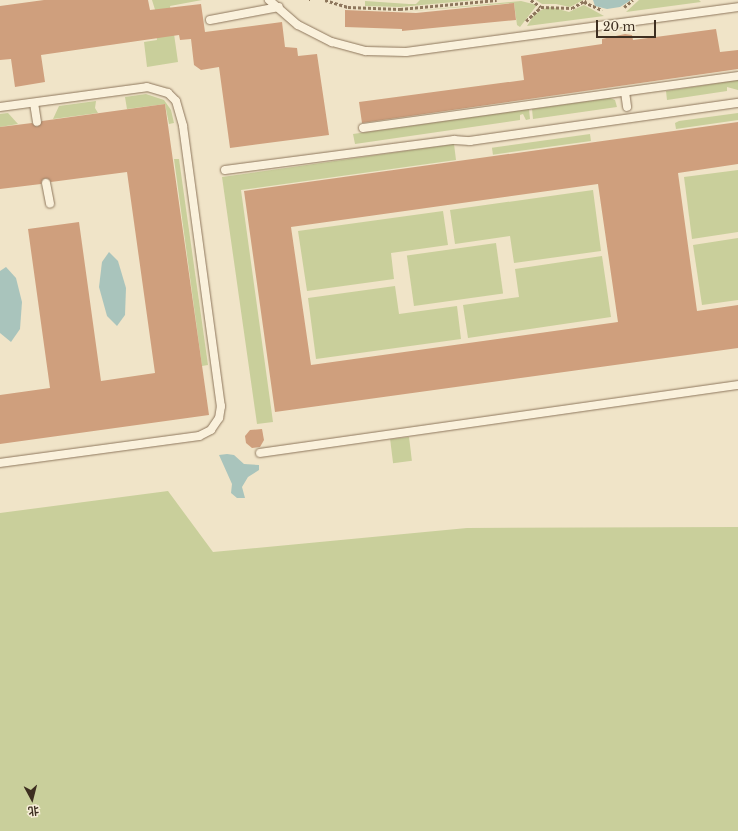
<!DOCTYPE html>
<meta charset="utf-8">
<style>
body{margin:0}
#map{position:relative;width:738px;height:831px;overflow:hidden;background:#f0e4c8;font-family:"Libre Baskerville","Noto Sans SC",serif}
div>[style]{position:absolute}
.green>*{inset:0;background:#c9cf9b;transform-origin:0 0}
.water>*{inset:0;background:#a9c4bc}
.building>*{inset:0;background:#cf9f7d}
.path>*{height:2.5px;margin-top:-1.25px;transform-origin:0;background:repeating-linear-gradient(90deg,#8d765c 0 3px,transparent 0 5px)}
.roads{filter:drop-shadow(0 0 1px #8d765c) drop-shadow(0 0 1px #8d765c)}
.lane>*{height:8px;margin:-4px;padding:0 4px;transform-origin:4px;border-radius:4px;background:#faf1dc}
span{translate:-50% -50%;white-space:nowrap;text-align:center;line-height:1.15;-webkit-text-stroke:4px #f7eed8;paint-order:stroke}
.north{position:absolute;left:12px;top:779px;width:40px;height:40px;-webkit-text-stroke:3px #f7eed8;paint-order:stroke;rotate:173deg;font-size:11px;font-weight:700;line-height:16px;text-align:center;color:#3d2e20}
.north::after{content:'';display:block;margin:auto;width:14px;height:18px;background:#3d2e20;clip-path:polygon(50% 0,100% 100%,50% 72%,0 100%)}
.scale{position:absolute;left:596px;top:20px;width:60px;height:18px;box-sizing:border-box;border:2px solid #3d2e20;border-top:0;padding-left:5px;font-size:12px;line-height:14px;white-space:nowrap;color:#3d2e20;-webkit-text-stroke:3px #f7eed8;paint-order:stroke}
</style>
<div id="map">
<div class="green">
<i style="clip-path:polygon(152px 0,202px 0,170px 6px,178px 62px,147px 67px,144px 42px,157px 40px,154px 16px,157px 16px)"></i>
<i style="clip-path:polygon(420px 0,476px 0,400px 7px,365px 6px,365px 1px,409px 4px,416px 4px)"></i>
<i style="clip-path:polygon(536px 0,583px 0,570px 7px,556px 4px,542px 4px)"></i>
<i style="clip-path:polygon(639px 0,699px 0,701px 2px,626px 12px)"></i>
<i style="clip-path:polygon(521px 1px,537px 5px,520px 27px,517px 25px,514px 3px,400px 12px)"></i>
<i style="clip-path:polygon(584px 5px,604px 16px,527px 26px,534px 15px,543px 9px,551px 7px,569px 12px)"></i>
<i style="clip-path:polygon(738px 80px,738px 90px,727px 87px,727px 91px,667px 100px,666px 91px)"></i>
<i style="clip-path:polygon(146px 94px,164px 100px,171px 110px,174px 123px,169px 124px,165px 104px,127px 109px,125px 97px)"></i>
<i style="clip-path:polygon(610px 98px,615px 100px,617px 107px,533px 119px,532px 109px)"></i>
<i style="clip-path:polygon(96px 101px,95px 108px,98px 113px,53px 119px,59px 106px)"></i>
<i style="clip-path:polygon(529px 109px,530px 119px,526px 120px,523px 114px,520px 115px,520px 120px,355px 144px,353px 134px)"></i>
<i style="clip-path:polygon(8px 113px,18px 124px,0 127px,0 114px)"></i>
<i style="clip-path:polygon(738px 113px,738px 120px,676px 129px,675px 123px,679px 121px)"></i>
<i style="left:590px;top:134px;width:7px;height:99px;rotate:82deg"></i>
<i style="clip-path:polygon(454px 144px,456px 160px,241px 190px,273px 422px,257px 424px,222px 177px)"></i>
<i style="clip-path:polygon(174px 159px,179px 159px,208px 365px,202px 366px)"></i>
<i style="clip-path:polygon(738px 170px,738px 232px,692px 239px,684px 177px)"></i>
<i style="clip-path:polygon(593px 190px,601px 251px,514px 263px,510px 236px,455px 244px,450px 210px)"></i>
<i style="clip-path:polygon(443px 211px,448px 245px,391px 253px,394px 279px,307px 291px,298px 231px)"></i>
<i style="clip-path:polygon(738px 238px,738px 300px,702px 305px,693px 245px)"></i>
<i style="left:496px;top:243px;width:51px;height:90px;rotate:82deg"></i>
<i style="clip-path:polygon(602px 256px,611px 317px,468px 338px,463px 305px,519px 297px,515px 269px)"></i>
<i style="clip-path:polygon(395px 286px,399px 314px,457px 306px,461px 339px,316px 359px,308px 298px)"></i>
<i style="left:409px;top:437px;width:24px;height:19px;rotate:83deg"></i>
<i style="clip-path:polygon(168px 491px,213px 552px,467px 528px,738px 527px,738px 831px,0 831px,0 513px)"></i>
</div>
<div class="water">
<i style="clip-path:polygon(593px 0,631px 0,620px 7px,607px 9px,595px 6px)"></i>
<i style="clip-path:polygon(109px 252px,118px 261px,126px 288px,125px 315px,117px 326px,107px 316px,99px 287px,102px 262px)"></i>
<i style="clip-path:polygon(6px 267px,16px 278px,22px 302px,20px 329px,11px 342px,0 333px,0 271px)"></i>
<i style="clip-path:polygon(227px 454px,234px 455px,244px 464px,259px 465px,259px 470px,248px 477px,242px 487px,245px 498px,237px 498px,231px 493px,232px 484px,219px 455px)"></i>
</div>
<div class="building">
<i style="clip-path:polygon(44px 0,148px 0,150px 10px,201px 4px,205px 32px,282px 22px,285px 47px,297px 48px,298px 56px,317px 54px,329px 135px,230px 148px,219px 67px,201px 70px,194px 65px,191px 39px,180px 40px,179px 35px,41px 55px,45px 82px,15px 87px,11px 59px,0 60px,0 6px)"></i>
<i style="clip-path:polygon(514px 3px,516px 20px,402px 31px,402px 29px,345px 27px,345px 10px,416px 13px)"></i>
<i style="clip-path:polygon(716px 29px,720px 52px,738px 50px,738px 69px,362px 123px,359px 102px,524px 80px,521px 56px,602px 44px,602px 39px,625px 34px,632px 35px,633px 40px)"></i>
<i style="clip-path:polygon(165px 104px,209px 415px,0 444px,0 395px,50px 388px,28px 229px,79px 222px,101px 381px,155px 373px,127px 172px,51px 182px,45px 178px,41px 184px,0 189px,0 127px,32px 123px,37px 127px,42px 121px)"></i>
<i style="clip-path:polygon(evenodd,738px 122px,738px 164px,678px 173px,697px 311px,738px 305px,738px 348px,275px 412px,244px 191px,738px 122px,598px 184px,618px 322px,311px 365px,291px 227px,598px 184px)"></i>
<i style="clip-path:polygon(262px 429px,264px 440px,260px 447px,252px 448px,246px 443px,245px 436px,250px 430px)"></i>
</div>
<div class="path">
<i style="left:309px;top:0;width:1px"></i>
<i style="left:325px;top:0;width:24px;rotate:17deg"></i>
<i style="left:348px;top:7px;width:52px;rotate:2.2deg"></i>
<i style="left:400px;top:9px;width:97px;rotate:-5.3deg"></i>
<i style="left:531px;top:0;width:12px;rotate:35deg"></i>
<i style="left:584px;top:2px;width:20px;rotate:24deg"></i>
<i style="left:624px;top:7px;width:11px;rotate:-38deg"></i>
<i style="left:526px;top:21px;width:21px;rotate:-43deg"></i>
<i style="left:541px;top:7px;width:31px;rotate:2deg"></i>
<i style="left:572px;top:8px;width:16px;rotate:-30deg"></i>
</div>
<div class="roads">
<div class="lane">
<i style="left:269px;top:0;width:38px;rotate:41deg"></i>
<i style="left:298px;top:25px;width:38px;rotate:27deg"></i>
<i style="left:332px;top:42px;width:35px;rotate:15deg"></i>
<i style="left:366px;top:51px;width:40px;rotate:1.4deg"></i>
<i style="left:406px;top:52px;width:335px;rotate:-7.7deg"></i>
<i style="left:210px;top:20px;width:70px;rotate:-10.7deg"></i>
<i style="left:625px;top:92px;width:15px;rotate:82deg"></i>
<i style="left:34px;top:103px;width:19px;rotate:81deg"></i>
<i style="left:0;top:107px;width:148px;rotate:-7.7deg"></i>
<i style="left:147px;top:87px;width:22px;rotate:16deg"></i>
<i style="left:168px;top:93px;width:11px;rotate:45deg"></i>
<i style="left:176px;top:101px;width:26px;rotate:74deg"></i>
<i style="left:183px;top:126px;width:283px;rotate:82.3deg"></i>
<i style="left:221px;top:406px;width:12px;rotate:99deg"></i>
<i style="left:219px;top:418px;width:14px;rotate:124deg"></i>
<i style="left:211px;top:430px;width:13px;rotate:153deg"></i>
<i style="left:199px;top:436px;width:201px;rotate:172.3deg"></i>
<i style="left:363px;top:128px;width:379px;rotate:-7.9deg"></i>
<i style="left:225px;top:170px;width:231px;rotate:-7.5deg"></i>
<i style="left:454px;top:140px;width:16px;rotate:4deg"></i>
<i style="left:470px;top:141px;width:271px;rotate:-8.1deg"></i>
<i style="left:46px;top:183px;width:21px;rotate:79deg"></i>
<i style="left:260px;top:453px;width:483px;rotate:-8.1deg"></i>
</div>
</div>
<div class="north">北</div>
<div class="scale">20 m</div>
</div>
